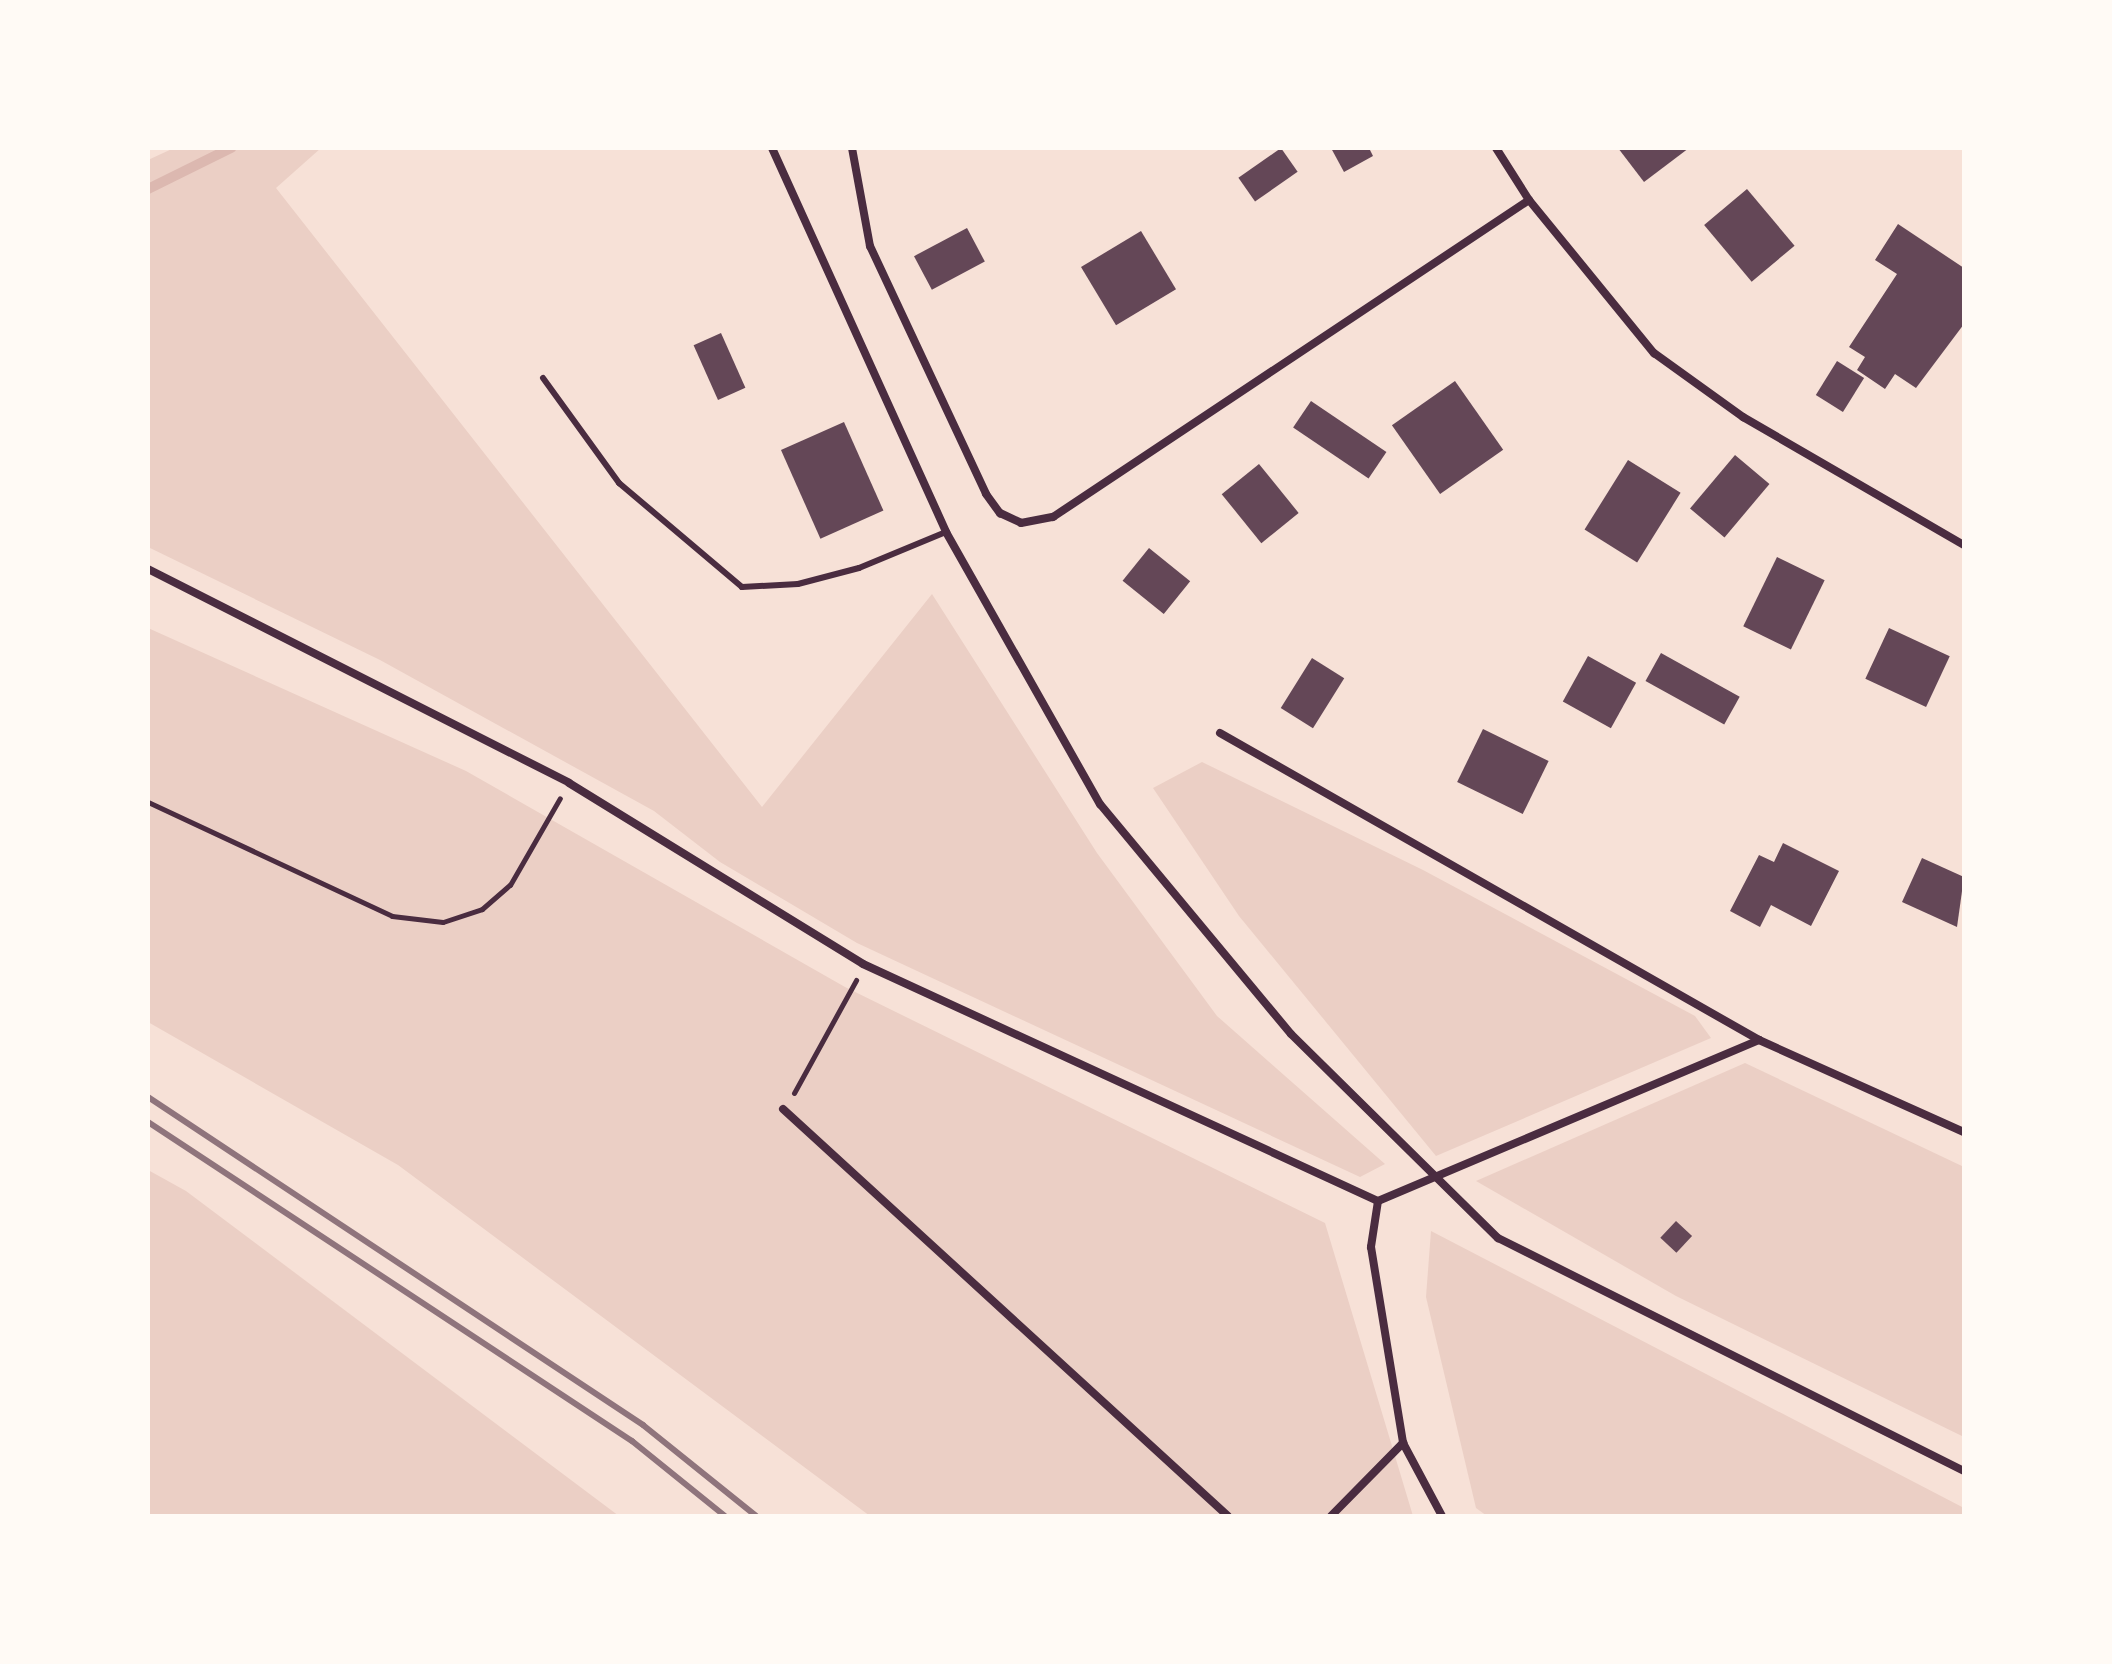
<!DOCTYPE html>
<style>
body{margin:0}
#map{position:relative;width:2112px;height:1664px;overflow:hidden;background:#f7e1d7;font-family:"Roboto Condensed",sans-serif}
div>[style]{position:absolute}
.green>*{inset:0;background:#ebcfc5}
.stream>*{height:10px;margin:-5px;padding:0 5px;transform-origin:5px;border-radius:5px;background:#dcb8b0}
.building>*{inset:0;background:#644757;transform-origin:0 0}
.path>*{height:5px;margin:-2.5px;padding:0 2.5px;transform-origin:2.5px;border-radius:2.5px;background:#4a2c40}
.service>*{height:6px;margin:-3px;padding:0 3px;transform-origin:3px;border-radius:3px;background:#4a2c40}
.minor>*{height:8px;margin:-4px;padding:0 4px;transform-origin:4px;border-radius:4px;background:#4a2c40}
.rail>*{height:6px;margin:-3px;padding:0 3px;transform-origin:3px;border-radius:3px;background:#8f747c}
span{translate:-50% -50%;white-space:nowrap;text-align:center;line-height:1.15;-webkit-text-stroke:7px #fffaf5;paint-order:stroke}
.frame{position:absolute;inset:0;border:150px solid #fffaf5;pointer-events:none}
</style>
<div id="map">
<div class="green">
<i style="clip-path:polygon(174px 148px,321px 148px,276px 188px,762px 807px,932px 594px,1097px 853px,1217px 1016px,1385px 1164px,1360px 1177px,857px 943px,720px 862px,654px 811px,380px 660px,148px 547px,148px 160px)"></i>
<i style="clip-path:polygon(148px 628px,466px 771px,845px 987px,1325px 1223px,1413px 1516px,870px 1516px,398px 1165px,148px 1022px)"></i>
<i style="clip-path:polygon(1202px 762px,1423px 870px,1695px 1016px,1711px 1038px,1436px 1156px,1239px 916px,1153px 788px)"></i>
<i style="clip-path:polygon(1745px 1063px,1964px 1167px,1964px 1437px,1676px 1296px,1476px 1181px)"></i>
<i style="clip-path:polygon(148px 1170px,186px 1191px,619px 1516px,148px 1516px)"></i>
<i style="clip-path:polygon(1431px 1231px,1964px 1508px,1964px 1516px,1487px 1516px,1476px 1508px,1426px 1297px)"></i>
</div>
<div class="stream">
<i style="left:148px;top:189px;width:93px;rotate:-26.3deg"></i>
</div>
<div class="building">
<i style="left:1281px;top:148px;width:29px;height:52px;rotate:55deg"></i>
<i style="clip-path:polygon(1331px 148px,1369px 148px,1373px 156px,1344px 172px)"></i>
<i style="clip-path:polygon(1618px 148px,1689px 148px,1644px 182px)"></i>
<i style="left:1747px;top:189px;width:74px;height:56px;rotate:50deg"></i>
<i style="clip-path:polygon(1898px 224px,1964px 268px,1964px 324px,1916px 388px,1895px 374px,1885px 389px,1857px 370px,1865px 357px,1849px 347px,1897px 274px,1875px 260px)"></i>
<i style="left:967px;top:228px;width:38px;height:60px;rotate:62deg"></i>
<i style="left:1141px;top:231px;width:68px;height:70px;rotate:59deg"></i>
<i style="left:721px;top:333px;width:60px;height:30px;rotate:66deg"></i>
<i style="left:1837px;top:361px;width:32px;height:40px;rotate:32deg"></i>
<i style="left:1455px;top:381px;width:84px;height:77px;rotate:55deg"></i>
<i style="left:1311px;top:401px;width:91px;height:32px;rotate:34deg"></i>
<i style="left:844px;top:422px;width:97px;height:69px;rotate:66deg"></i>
<i style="left:1735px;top:455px;width:45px;height:70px;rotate:40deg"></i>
<i style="left:1628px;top:460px;width:62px;height:82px;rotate:32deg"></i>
<i style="left:1259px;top:464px;width:63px;height:48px;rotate:51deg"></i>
<i style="left:1149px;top:548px;width:53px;height:42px;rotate:39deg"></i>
<i style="left:1777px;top:557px;width:53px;height:77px;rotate:26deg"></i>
<i style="left:1889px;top:628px;width:67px;height:56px;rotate:25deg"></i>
<i style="left:1661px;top:653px;width:90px;height:32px;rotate:29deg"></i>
<i style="left:1588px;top:656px;width:55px;height:52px;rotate:29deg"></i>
<i style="left:1312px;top:658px;width:38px;height:59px;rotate:32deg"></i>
<i style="left:1483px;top:729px;width:73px;height:59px;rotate:26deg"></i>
<i style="clip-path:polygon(1783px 843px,1839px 871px,1811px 926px,1771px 905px,1760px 927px,1730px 911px,1759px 855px,1774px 862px)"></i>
<i style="clip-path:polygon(1922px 858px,1964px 877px,1957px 927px,1902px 902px)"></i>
<i style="left:1676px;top:1221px;width:22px;height:23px;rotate:43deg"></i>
</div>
<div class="path">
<i style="left:148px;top:802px;width:269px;rotate:25deg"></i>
<i style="left:392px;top:916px;width:51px;rotate:6.7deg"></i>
<i style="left:443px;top:922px;width:41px;rotate:-18.4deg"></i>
<i style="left:482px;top:909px;width:37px;rotate:-41deg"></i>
<i style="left:510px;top:885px;width:100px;rotate:-60.1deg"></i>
<i style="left:794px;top:1093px;width:129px;rotate:-61.2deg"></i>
</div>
<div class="service">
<i style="left:543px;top:378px;width:130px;rotate:54.1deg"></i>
<i style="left:619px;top:483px;width:161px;rotate:40.2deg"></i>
<i style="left:742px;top:587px;width:56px;rotate:-3.1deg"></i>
<i style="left:798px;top:584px;width:63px;rotate:-14.7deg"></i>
<i style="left:859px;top:568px;width:94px;rotate:-22.5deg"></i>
</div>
<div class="minor">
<i style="left:772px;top:148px;width:422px;rotate:65.6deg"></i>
<i style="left:946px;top:532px;width:313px;rotate:60.5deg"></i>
<i style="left:1100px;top:804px;width:299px;rotate:50.3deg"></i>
<i style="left:1291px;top:1034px;width:291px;rotate:44.6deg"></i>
<i style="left:1498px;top:1238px;width:521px;rotate:26.57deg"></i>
<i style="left:852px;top:148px;width:100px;rotate:79.6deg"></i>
<i style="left:870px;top:246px;width:274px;rotate:64.9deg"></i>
<i style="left:986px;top:494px;width:24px;rotate:54deg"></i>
<i style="left:1000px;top:513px;width:23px;rotate:25deg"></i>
<i style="left:1021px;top:523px;width:33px;rotate:-11deg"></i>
<i style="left:1053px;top:517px;width:572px;rotate:-33.66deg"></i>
<i style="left:1496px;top:148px;width:62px;rotate:57.6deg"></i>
<i style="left:1529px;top:200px;width:198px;rotate:50.8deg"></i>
<i style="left:1654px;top:353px;width:110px;rotate:35.7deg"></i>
<i style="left:1743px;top:417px;width:255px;rotate:30.1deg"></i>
<i style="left:148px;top:569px;width:472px;rotate:26.9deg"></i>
<i style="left:569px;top:783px;width:345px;rotate:31.6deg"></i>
<i style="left:863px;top:964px;width:567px;rotate:24.71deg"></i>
<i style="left:1220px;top:733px;width:620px;rotate:29.66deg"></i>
<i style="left:1759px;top:1040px;width:225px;rotate:24.2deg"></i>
<i style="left:783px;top:1109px;width:603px;rotate:42.45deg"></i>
<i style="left:1378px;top:1201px;width:414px;rotate:-22.9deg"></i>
<i style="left:1378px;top:1201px;width:47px;rotate:98.7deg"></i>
<i style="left:1371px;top:1247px;width:199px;rotate:80.7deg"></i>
<i style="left:1403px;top:1443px;width:83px;rotate:61.9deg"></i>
<i style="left:1331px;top:1516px;width:103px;rotate:-45.4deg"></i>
</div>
<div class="rail">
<i style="left:148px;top:1097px;width:594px;rotate:33.53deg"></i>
<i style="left:643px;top:1425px;width:145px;rotate:38.8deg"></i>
<i style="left:148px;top:1122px;width:580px;rotate:33.39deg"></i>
<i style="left:632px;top:1441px;width:119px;rotate:38.9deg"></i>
</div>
<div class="frame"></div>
</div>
